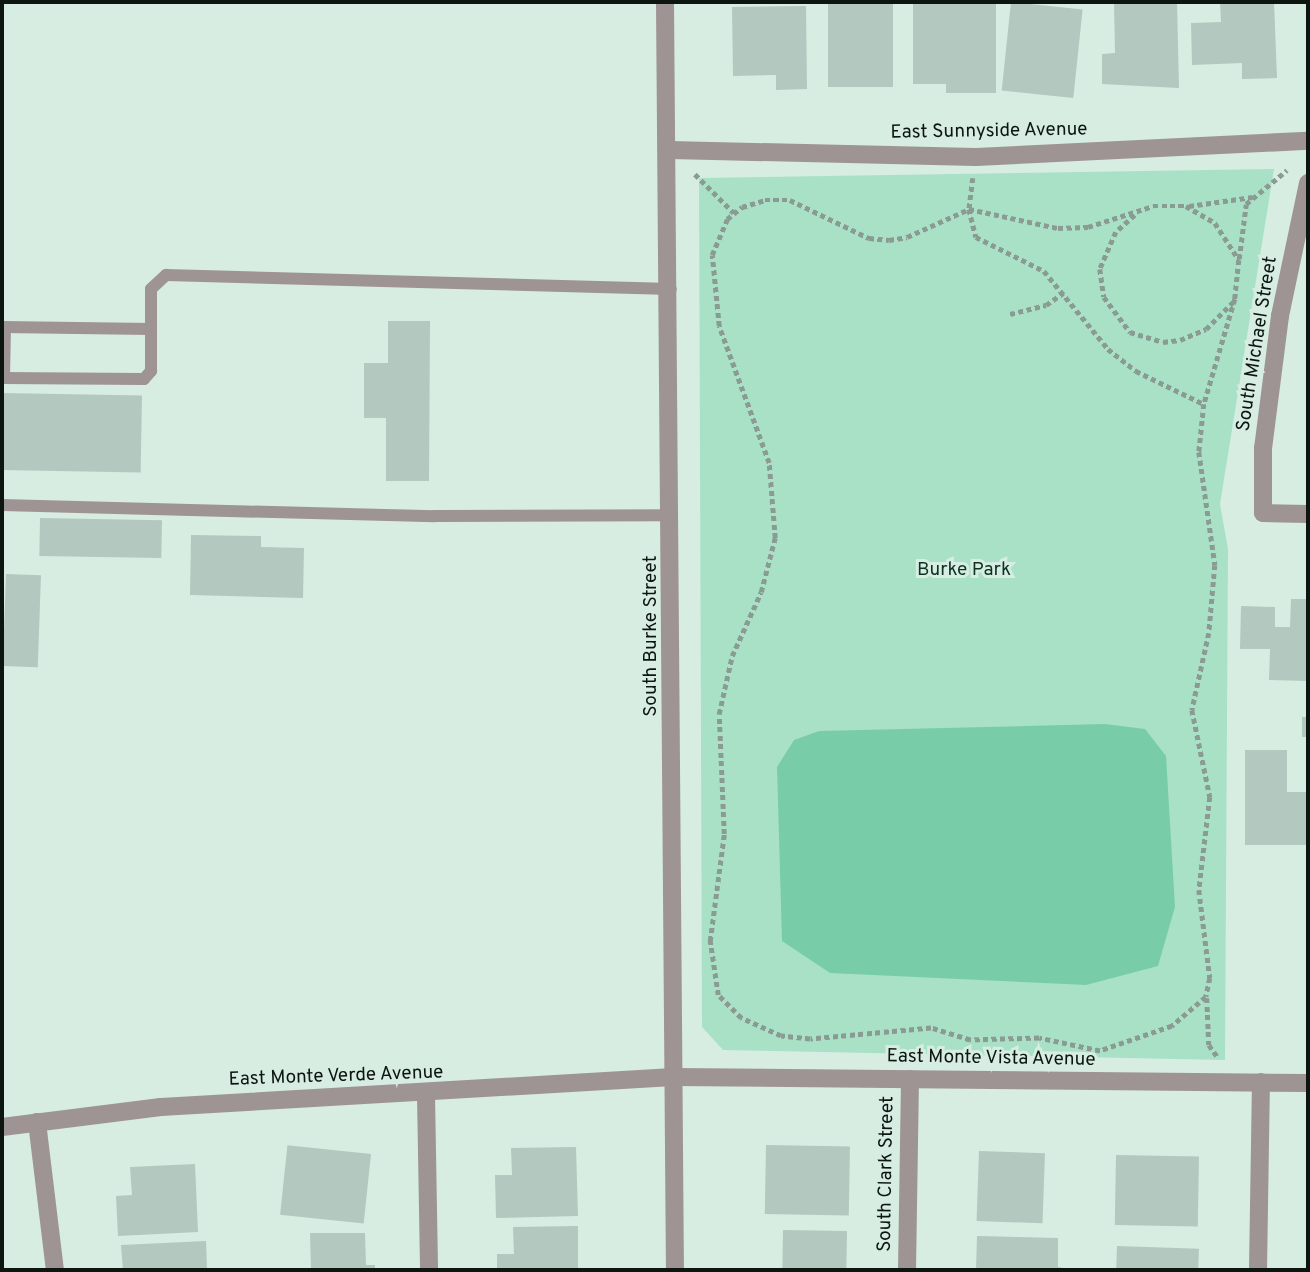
<!DOCTYPE html>
<style>
body{margin:0}
#map{position:relative;width:1310px;height:1272px;overflow:hidden;background:#d7ede2;font-family:Overpass,sans-serif}
div>[style]{position:absolute}
.green>*{inset:0;background:#a9e1c7}
.water>*{inset:0;background:#79cca8}
.building>*{inset:0;background:#b3c8be;transform-origin:0 0}
.path>*{height:4.5px;margin-top:-2.25px;transform-origin:0;background:repeating-linear-gradient(90deg,#8a9b93 0 5px,transparent 0 8.5px)}
.lane>*{height:12px;margin:-6px;padding:0 6px;transform-origin:6px;border-radius:6px;background:#9e9493}
.street>*{height:18px;margin:-9px;padding:0 9px;transform-origin:9px;border-radius:9px;background:#9e9493}
span{translate:-50% -50%;white-space:nowrap;text-align:center;line-height:1.15;-webkit-text-stroke:6px #d7ede2;paint-order:stroke}
.street-label{font-size:19px;color:#0d1511}
.park-label{font-size:19px;color:#0b3223}
.frame{position:absolute;inset:0;border:4px solid #0d1511;pointer-events:none}
</style>
<div id="map">
<div class="green">
<i style="clip-path:polygon(1274px 169px,1220px 504px,1228px 549px,1225px 1060px,723px 1050px,702px 1027px,699px 178px)"></i>
</div>
<div class="water">
<i style="clip-path:polygon(1105px 724px,1145px 729px,1166px 756px,1175px 907px,1158px 966px,1086px 985px,830px 973px,782px 941px,777px 767px,794px 740px,819px 731px)"></i>
</div>
<div class="building">
<i style="left:828px;top:2px;width:65px;height:85px"></i>
<i style="clip-path:polygon(913px 2px,996px 2px,996px 93px,946px 93px,946px 84px,913px 84px)"></i>
<i style="left:1011px;top:2px;width:72px;height:89px;rotate:6deg"></i>
<i style="clip-path:polygon(1114px 2px,1177px 2px,1179px 88px,1102px 84px,1102px 54px,1115px 53px)"></i>
<i style="clip-path:polygon(1220px 2px,1274px 2px,1277px 78px,1242px 79px,1242px 63px,1192px 65px,1191px 23px,1221px 22px)"></i>
<i style="clip-path:polygon(806px 6px,807px 89px,776px 90px,776px 75px,733px 76px,732px 7px)"></i>
<i style="clip-path:polygon(388px 321px,430px 321px,429px 481px,386px 481px,386px 418px,364px 418px,364px 363px,388px 363px)"></i>
<i style="left:2px;top:393px;width:140px;height:77px;rotate:1deg"></i>
<i style="left:40px;top:518px;width:122px;height:38px;rotate:1deg"></i>
<i style="clip-path:polygon(191px 535px,261px 536px,261px 547px,304px 548px,303px 598px,190px 595px)"></i>
<i style="left:6px;top:574px;width:35px;height:92px;rotate:2deg"></i>
<i style="clip-path:polygon(1291px 599px,1308px 599px,1308px 681px,1269px 680px,1270px 649px,1240px 649px,1241px 606px,1275px 607px,1275px 627px,1290px 627px)"></i>
<i style="left:1302px;top:717px;width:6px;height:20px"></i>
<i style="clip-path:polygon(1245px 750px,1287px 750px,1287px 792px,1308px 792px,1308px 845px,1245px 845px)"></i>
<i style="left:766px;top:1145px;width:84px;height:69px;rotate:1deg"></i>
<i style="clip-path:polygon(576px 1147px,578px 1216px,496px 1218px,495px 1175px,512px 1175px,511px 1148px)"></i>
<i style="left:979px;top:1151px;width:66px;height:70px;rotate:2deg"></i>
<i style="left:371px;top:1154px;width:70px;height:84px;rotate:96deg"></i>
<i style="left:1116px;top:1155px;width:83px;height:70px;rotate:1deg"></i>
<i style="clip-path:polygon(195px 1164px,198px 1232px,118px 1236px,116px 1196px,132px 1195px,130px 1167px)"></i>
<i style="clip-path:polygon(578px 1226px,578px 1270px,497px 1270px,497px 1254px,514px 1254px,513px 1227px)"></i>
<i style="left:783px;top:1230px;width:64px;height:40px;rotate:1deg"></i>
<i style="clip-path:polygon(310px 1233px,365px 1233px,366px 1265px,375px 1265px,375px 1270px,311px 1270px)"></i>
<i style="clip-path:polygon(977px 1236px,1058px 1238px,1058px 1267px,1074px 1270px,976px 1270px)"></i>
<i style="clip-path:polygon(206px 1241px,207px 1270px,123px 1270px,121px 1245px)"></i>
<i style="left:1117px;top:1246px;width:82px;height:24px;rotate:2deg"></i>
</div>
<div class="path">
<i style="left:695px;top:174px;width:55px;rotate:45deg"></i>
<i style="left:973px;top:178px;width:31px;rotate:97deg"></i>
<i style="left:969px;top:209px;width:29px;rotate:76deg"></i>
<i style="left:976px;top:237px;width:76px;rotate:26.6deg"></i>
<i style="left:1044px;top:271px;width:101px;rotate:50.6deg"></i>
<i style="left:1108px;top:349px;width:36px;rotate:38deg"></i>
<i style="left:1136px;top:371px;width:76px;rotate:25.9deg"></i>
<i style="left:765px;top:200px;width:25px"></i>
<i style="left:790px;top:200px;width:88px;rotate:25.7deg"></i>
<i style="left:869px;top:238px;width:20px;rotate:6deg"></i>
<i style="left:889px;top:240px;width:18px;rotate:-9deg"></i>
<i style="left:907px;top:237px;width:68px;rotate:-24.3deg"></i>
<i style="left:969px;top:209px;width:91px;rotate:12.1deg"></i>
<i style="left:1058px;top:228px;width:30px;rotate:-2deg"></i>
<i style="left:1088px;top:227px;width:68px;rotate:-17.9deg"></i>
<i style="left:1153px;top:206px;width:33px"></i>
<i style="left:1186px;top:206px;width:34px;rotate:30deg"></i>
<i style="left:1215px;top:223px;width:44px;rotate:57deg"></i>
<i style="left:1239px;top:260px;width:39px;rotate:96deg"></i>
<i style="left:1235px;top:299px;width:109px;rotate:106.4deg"></i>
<i style="left:1204px;top:404px;width:48px;rotate:95.9deg"></i>
<i style="left:1199px;top:452px;width:114px;rotate:81.9deg"></i>
<i style="left:1215px;top:565px;width:68px;rotate:95deg"></i>
<i style="left:1209px;top:633px;width:79px;rotate:102.4deg"></i>
<i style="left:1192px;top:710px;width:89px;rotate:78.3deg"></i>
<i style="left:1210px;top:797px;width:94px;rotate:96.7deg"></i>
<i style="left:1199px;top:890px;width:89px;rotate:82.9deg"></i>
<i style="left:1210px;top:978px;width:19px;rotate:102deg"></i>
<i style="left:1206px;top:997px;width:45px;rotate:139.5deg"></i>
<i style="left:1172px;top:1026px;width:76px;rotate:160.9deg"></i>
<i style="left:1100px;top:1051px;width:62px;rotate:-168deg"></i>
<i style="left:1039px;top:1038px;width:69px;rotate:178.3deg"></i>
<i style="left:970px;top:1040px;width:41px;rotate:-162.9deg"></i>
<i style="left:931px;top:1028px;width:121px;rotate:174.8deg"></i>
<i style="left:810px;top:1039px;width:29px;rotate:-174deg"></i>
<i style="left:781px;top:1036px;width:44px;rotate:-155.8deg"></i>
<i style="left:741px;top:1018px;width:33px;rotate:-135deg"></i>
<i style="left:718px;top:995px;width:55px;rotate:-98.4deg"></i>
<i style="left:710px;top:941px;width:108px;rotate:-82.5deg"></i>
<i style="left:724px;top:834px;width:120px;rotate:-92.4deg"></i>
<i style="left:719px;top:714px;width:59px;rotate:-77.4deg"></i>
<i style="left:732px;top:656px;width:70px;rotate:-65.6deg"></i>
<i style="left:761px;top:592px;width:56px;rotate:-75.5deg"></i>
<i style="left:775px;top:538px;width:75px;rotate:-94.6deg"></i>
<i style="left:769px;top:463px;width:146px;rotate:-110.1deg"></i>
<i style="left:719px;top:326px;width:71px;rotate:-95.6deg"></i>
<i style="left:712px;top:255px;width:39px;rotate:-67deg"></i>
<i style="left:727px;top:219px;width:19px;rotate:-39deg"></i>
<i style="left:742px;top:207px;width:24px;rotate:-17deg"></i>
<i style="left:1189px;top:206px;width:64px;rotate:-8.1deg"></i>
<i style="left:1135px;top:215px;width:25px;rotate:138deg"></i>
<i style="left:1116px;top:232px;width:40px;rotate:113.4deg"></i>
<i style="left:1100px;top:269px;width:28px;rotate:82deg"></i>
<i style="left:1104px;top:297px;width:44px;rotate:53.4deg"></i>
<i style="left:1130px;top:332px;width:34px;rotate:17deg"></i>
<i style="left:1163px;top:342px;width:17px;rotate:-7deg"></i>
<i style="left:1180px;top:340px;width:28px;rotate:-23deg"></i>
<i style="left:1206px;top:329px;width:38px;rotate:-45deg"></i>
<i style="left:1239px;top:259px;width:55px;rotate:-82.7deg"></i>
<i style="left:1246px;top:204px;width:53px;rotate:-39.7deg"></i>
<i style="left:1010px;top:314px;width:37px;rotate:-14deg"></i>
<i style="left:1046px;top:305px;width:21px;rotate:-35deg"></i>
<i style="left:1207px;top:998px;width:47px;rotate:87.6deg"></i>
<i style="left:1209px;top:1045px;width:14px;rotate:54deg"></i>
</div>
<div class="lane">
<i style="left:2px;top:327px;width:149px;rotate:0.8deg"></i>
<i style="left:2px;top:378px;width:142px;rotate:0.4deg"></i>
<i style="left:144px;top:379px;width:11px;rotate:-49deg"></i>
<i style="left:151px;top:371px;width:82px;rotate:-90deg"></i>
<i style="left:151px;top:289px;width:21px;rotate:-43deg"></i>
<i style="left:166px;top:275px;width:505px;rotate:1.59deg"></i>
<i style="left:4px;top:378px;width:51px;rotate:-88.9deg"></i>
<i style="left:2px;top:505px;width:433px;rotate:1.5deg"></i>
<i style="left:435px;top:516px;width:237px;rotate:-0.2deg"></i>
</div>
<div class="street">
<i style="left:665px;top:2px;width:1268px;rotate:89.55deg"></i>
<i style="left:670px;top:150px;width:306px;rotate:1.3deg"></i>
<i style="left:976px;top:157px;width:332px;rotate:-2.8deg"></i>
<i style="left:1308px;top:183px;width:136px;rotate:101.9deg"></i>
<i style="left:1280px;top:316px;width:133px;rotate:97.3deg"></i>
<i style="left:1263px;top:448px;width:65px;rotate:90deg"></i>
<i style="left:1263px;top:513px;width:45px;rotate:1.3deg"></i>
<i style="left:426px;top:1095px;width:175px;rotate:89deg"></i>
<i style="left:37px;top:1122px;width:149px;rotate:83.1deg"></i>
<i style="left:2px;top:1127px;width:160px;rotate:-7.2deg"></i>
<i style="left:161px;top:1107px;width:513px;rotate:-3.35deg"></i>
<i style="left:673px;top:1077px;width:635px;rotate:0.54deg"></i>
<i style="left:907px;top:1270px;width:191px;rotate:-89.1deg"></i>
<i style="left:1258px;top:1270px;width:188px;rotate:-89.1deg"></i>
</div>
<div class="street-label">
<span style="left:989px;top:132px;rotate:-1deg">East Sunnyside Avenue</span>
<span style="left:1258px;top:344px;rotate:-81deg">South Michael Street</span>
<span style="left:652px;top:636px;rotate:-90deg">South Burke Street</span>
<span style="left:991px;top:1059px;rotate:1deg">East Monte Vista Avenue</span>
<span style="left:336px;top:1077px;rotate:-2deg">East Monte Verde Avenue</span>
<span style="left:887px;top:1174px;rotate:-89deg">South Clark Street</span>
</div>
<div class="park-label">
<span style="left:964px;top:571px">Burke Park</span>
</div>
<div class="frame"></div>
</div>
